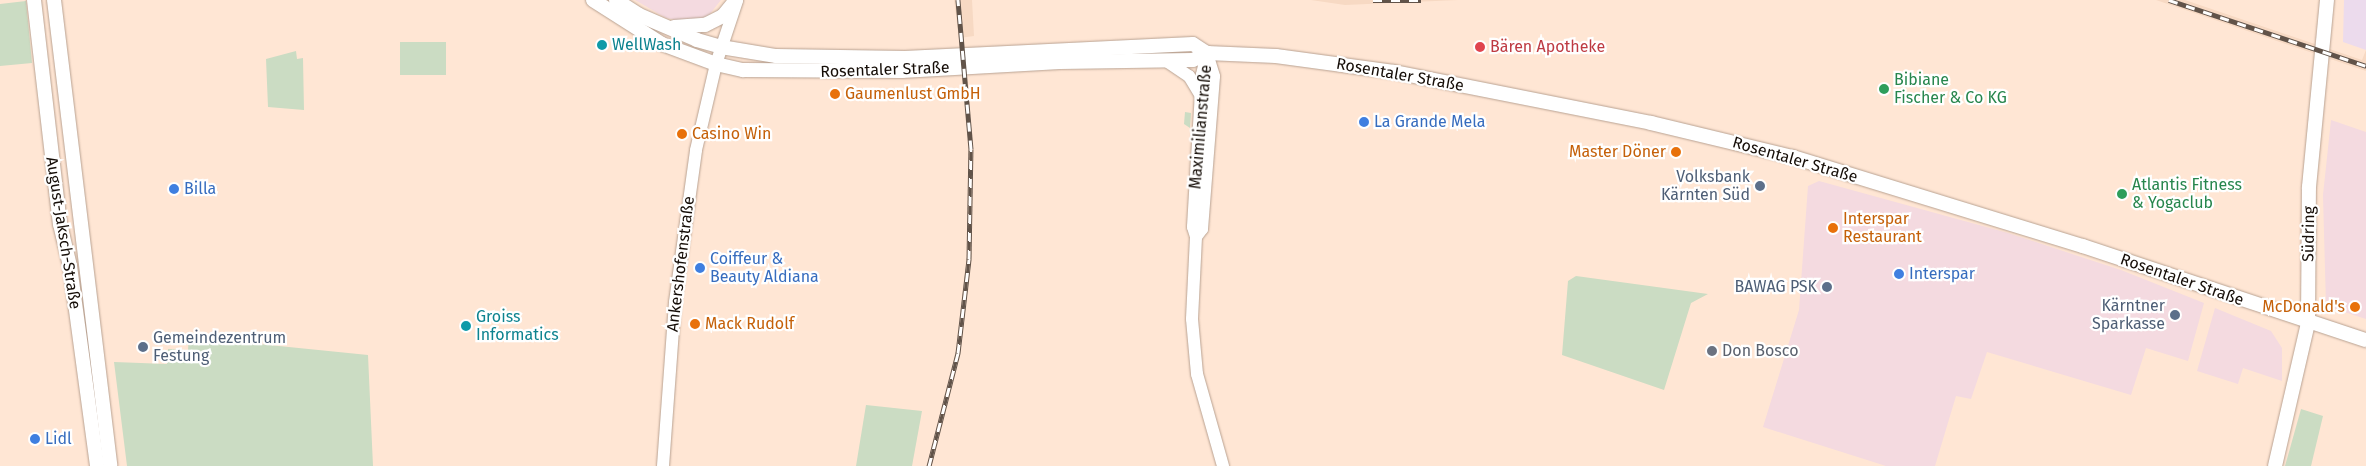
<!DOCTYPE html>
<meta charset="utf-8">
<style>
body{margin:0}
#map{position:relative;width:2366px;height:466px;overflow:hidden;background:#ffe6d4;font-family:"Fira Sans",sans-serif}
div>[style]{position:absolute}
.commercial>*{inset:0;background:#f4dae0}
.industrial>*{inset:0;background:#ecdbed}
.built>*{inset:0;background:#f7d9c3}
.green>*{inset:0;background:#cbdcc3;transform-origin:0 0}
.roads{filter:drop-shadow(0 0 1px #b9a292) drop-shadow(0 0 1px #b9a292)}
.secondary>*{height:12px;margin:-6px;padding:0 6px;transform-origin:6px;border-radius:6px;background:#fff}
.primary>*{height:14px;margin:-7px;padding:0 7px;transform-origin:7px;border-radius:7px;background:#fff}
.rail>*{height:5px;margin-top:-2.5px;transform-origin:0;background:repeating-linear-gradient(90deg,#fff 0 9px,#615349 0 18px);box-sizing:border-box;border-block:1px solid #615349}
.dots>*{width:14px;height:14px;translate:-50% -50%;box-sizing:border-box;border:2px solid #fff;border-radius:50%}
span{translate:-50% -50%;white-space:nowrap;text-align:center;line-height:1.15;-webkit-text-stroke:4.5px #fff;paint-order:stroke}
.culture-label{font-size:16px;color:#0d838f}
.left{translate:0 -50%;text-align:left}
.health-label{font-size:16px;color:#be3a42}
.street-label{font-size:16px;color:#150d07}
.leisure-label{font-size:16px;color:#27864d}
.food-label{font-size:16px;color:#c56008}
.right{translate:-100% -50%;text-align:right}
.shop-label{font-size:16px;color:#366cbe}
.service-label{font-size:16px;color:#4e5e75}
.worship-label{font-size:16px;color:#5b616d}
</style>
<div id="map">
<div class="commercial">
<i style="clip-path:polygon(635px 0,721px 0,709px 15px,698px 20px,681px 21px,666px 18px)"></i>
<i style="clip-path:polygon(2331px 120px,2366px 132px,2366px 319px,2326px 306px,2323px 195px)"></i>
<i style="clip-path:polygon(1819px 181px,2008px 233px,2121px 270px,2204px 303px,2188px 361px,2146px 348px,2131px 395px,1987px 352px,1971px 399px,1956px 396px,1935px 466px,1886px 466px,1763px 427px,1799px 310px,1808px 186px)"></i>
<i style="clip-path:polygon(2215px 308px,2271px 331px,2282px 348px,2282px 381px,2243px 368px,2238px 384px,2197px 371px)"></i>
</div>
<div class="industrial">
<i style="clip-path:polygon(2344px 0,2366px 0,2366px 50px,2343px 42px)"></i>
</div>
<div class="built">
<i style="clip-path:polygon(954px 0,972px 0,974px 36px,959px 38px)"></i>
<i style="clip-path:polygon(1311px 0,1458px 0,1345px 5px)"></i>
<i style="clip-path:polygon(2156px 0,2185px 0,2362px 60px,2366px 50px,2366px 71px)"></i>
</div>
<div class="green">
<i style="clip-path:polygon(26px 1px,32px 63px,0 66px,0 4px)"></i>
<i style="left:446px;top:42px;width:33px;height:46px;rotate:90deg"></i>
<i style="clip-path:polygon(296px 51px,297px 59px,303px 58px,304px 110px,268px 107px,266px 59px)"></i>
<i style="clip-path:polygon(1185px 112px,1191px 113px,1190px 128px,1184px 124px)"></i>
<i style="clip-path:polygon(1576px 276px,1708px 294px,1691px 303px,1664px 390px,1562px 355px,1568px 281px)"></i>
<i style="clip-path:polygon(189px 337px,368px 355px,373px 466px,127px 466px,114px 362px,167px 364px,168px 349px,188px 350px)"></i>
<i style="clip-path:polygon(866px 405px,922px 411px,912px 466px,856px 466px)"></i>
<i style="clip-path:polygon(2301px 409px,2323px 416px,2311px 466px,2285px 466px)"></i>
</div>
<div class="roads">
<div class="secondary">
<i style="left:1207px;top:53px;width:23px;rotate:103deg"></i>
<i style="left:1202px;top:75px;width:152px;rotate:93.4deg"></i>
<i style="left:1193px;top:227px;width:10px;rotate:73deg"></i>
<i style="left:1196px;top:237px;width:82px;rotate:92.8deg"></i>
<i style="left:1192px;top:319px;width:55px;rotate:84.8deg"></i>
<i style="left:1197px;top:374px;width:96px;rotate:74.2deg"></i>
<i style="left:1165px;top:60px;width:29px;rotate:34deg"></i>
<i style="left:1189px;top:76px;width:23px;rotate:59deg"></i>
<i style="left:1196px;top:237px;width:10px;rotate:-53deg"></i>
<i style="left:1202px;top:229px;width:153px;rotate:-85.5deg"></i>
<i style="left:1214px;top:76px;width:21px;rotate:-107deg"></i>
<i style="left:663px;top:466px;width:164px;rotate:-85.8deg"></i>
<i style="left:675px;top:302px;width:153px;rotate:-82.1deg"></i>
<i style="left:696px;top:150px;width:88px;rotate:-76.9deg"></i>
<i style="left:716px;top:64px;width:66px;rotate:-71.6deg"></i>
</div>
<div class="primary">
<i style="left:34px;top:0;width:226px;rotate:83.4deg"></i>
<i style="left:60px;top:224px;width:43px;rotate:76.6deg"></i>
<i style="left:70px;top:266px;width:202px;rotate:82.3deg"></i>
<i style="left:54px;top:0;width:469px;rotate:83.1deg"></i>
<i style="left:593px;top:0;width:82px;rotate:32.5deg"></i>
<i style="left:662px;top:44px;width:58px;rotate:20.3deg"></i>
<i style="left:716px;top:64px;width:28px;rotate:13deg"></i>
<i style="left:743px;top:70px;width:159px;rotate:0.4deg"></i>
<i style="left:902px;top:71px;width:158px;rotate:-3.3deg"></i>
<i style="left:1060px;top:62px;width:133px;rotate:-0.9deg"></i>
<i style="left:1193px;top:60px;width:16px;rotate:-27deg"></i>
<i style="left:1207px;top:53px;width:69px;rotate:2.5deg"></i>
<i style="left:1276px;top:56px;width:119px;rotate:7.7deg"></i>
<i style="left:1394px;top:72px;width:262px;rotate:11.2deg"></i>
<i style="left:1651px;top:123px;width:146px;rotate:13.5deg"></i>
<i style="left:1793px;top:157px;width:303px;rotate:17.1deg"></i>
<i style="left:2083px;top:246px;width:298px;rotate:18.4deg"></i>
<i style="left:616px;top:0;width:27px;rotate:33deg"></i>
<i style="left:639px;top:15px;width:63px;rotate:23.3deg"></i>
<i style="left:697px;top:40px;width:25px;rotate:16deg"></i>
<i style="left:721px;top:47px;width:56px;rotate:9.3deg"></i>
<i style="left:776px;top:56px;width:129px;rotate:0.9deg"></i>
<i style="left:905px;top:58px;width:288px;rotate:-2.8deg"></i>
<i style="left:1193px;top:44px;width:17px;rotate:33deg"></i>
<i style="left:674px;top:27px;width:31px;rotate:-4deg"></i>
<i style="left:705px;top:25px;width:20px;rotate:-27deg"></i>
<i style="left:723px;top:16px;width:21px;rotate:-51deg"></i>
<i style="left:2275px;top:466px;width:147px;rotate:-77deg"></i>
<i style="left:2308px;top:323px;width:136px;rotate:-89.6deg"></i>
<i style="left:2309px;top:187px;width:188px;rotate:-84.5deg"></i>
</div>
</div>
<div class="rail">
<i style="left:1373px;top:0;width:48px"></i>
<i style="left:2169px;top:0;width:208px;rotate:18.5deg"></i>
<i style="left:929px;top:466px;width:117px;rotate:-75.6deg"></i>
<i style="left:958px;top:353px;width:95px;rotate:-83.3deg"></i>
<i style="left:969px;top:259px;width:110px;rotate:-89deg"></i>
<i style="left:971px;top:149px;width:150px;rotate:-95deg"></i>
</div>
<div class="dots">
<i style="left:602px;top:45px;background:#0f9aa8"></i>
<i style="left:1480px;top:47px;background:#e0444e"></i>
<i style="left:1884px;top:89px;background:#2e9e5b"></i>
<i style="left:835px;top:94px;background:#e8710a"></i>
<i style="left:1364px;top:122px;background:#3f7fe0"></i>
<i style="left:682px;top:134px;background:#e8710a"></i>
<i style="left:1676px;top:152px;background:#e8710a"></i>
<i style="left:1760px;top:186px;background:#5c6f8a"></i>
<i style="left:174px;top:189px;background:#3f7fe0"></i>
<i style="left:2122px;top:194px;background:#2e9e5b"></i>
<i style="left:1833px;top:228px;background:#e8710a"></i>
<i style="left:700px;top:268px;background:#3f7fe0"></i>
<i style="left:1899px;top:274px;background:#3f7fe0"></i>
<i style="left:1827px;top:287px;background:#5c6f8a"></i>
<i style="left:2355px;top:307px;background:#e8710a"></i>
<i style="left:2175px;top:315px;background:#5c6f8a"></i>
<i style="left:695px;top:324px;background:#e8710a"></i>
<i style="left:466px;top:326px;background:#0f9aa8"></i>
<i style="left:143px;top:347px;background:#5c6f8a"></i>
<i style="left:1712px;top:351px;background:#6b7280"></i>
<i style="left:35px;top:439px;background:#3f7fe0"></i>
</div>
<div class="culture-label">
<span class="left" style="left:612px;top:45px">WellWash</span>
<span class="left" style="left:476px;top:326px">Groiss<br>Informatics</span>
</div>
<div class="health-label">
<span class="left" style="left:1490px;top:47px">Bären Apotheke</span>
</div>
<div class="street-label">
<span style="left:885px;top:70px;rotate:-2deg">Rosentaler Straße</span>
<span style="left:1400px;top:75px;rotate:10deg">Rosentaler Straße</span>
<span style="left:1201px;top:127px;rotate:-85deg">Maximilianstraße</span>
<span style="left:1795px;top:160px;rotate:16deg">Rosentaler Straße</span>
<span style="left:63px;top:233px;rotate:81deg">August-Jaksch-Straße</span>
<span style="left:2309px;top:234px;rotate:-89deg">Südring</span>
<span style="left:681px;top:264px;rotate:-83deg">Ankershofenstraße</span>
<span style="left:2182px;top:280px;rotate:19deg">Rosentaler Straße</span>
</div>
<div class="leisure-label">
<span class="left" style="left:1894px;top:89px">Bibiane<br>Fischer &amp; Co KG</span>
<span class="left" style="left:2132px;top:194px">Atlantis Fitness<br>&amp; Yogaclub</span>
</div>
<div class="food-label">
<span class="left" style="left:845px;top:94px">Gaumenlust GmbH</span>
<span class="left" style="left:692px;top:134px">Casino Win</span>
<span class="right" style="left:1666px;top:152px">Master Döner</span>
<span class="left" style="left:1843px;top:228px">Interspar<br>Restaurant</span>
<span class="right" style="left:2345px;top:307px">McDonald's</span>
<span class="left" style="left:705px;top:324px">Mack Rudolf</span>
</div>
<div class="shop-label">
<span class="left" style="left:1374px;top:122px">La Grande Mela</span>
<span class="left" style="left:184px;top:189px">Billa</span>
<span class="left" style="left:710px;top:268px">Coiffeur &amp;<br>Beauty Aldiana</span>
<span class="left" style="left:1909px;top:274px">Interspar</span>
<span class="left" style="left:45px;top:439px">Lidl</span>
</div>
<div class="service-label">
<span class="right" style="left:1750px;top:186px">Volksbank<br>Kärnten Süd</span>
<span class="right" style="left:1817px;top:287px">BAWAG PSK</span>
<span class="right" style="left:2165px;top:315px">Kärntner<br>Sparkasse</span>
<span class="left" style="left:153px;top:347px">Gemeindezentrum<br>Festung</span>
</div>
<div class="worship-label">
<span class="left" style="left:1722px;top:351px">Don Bosco</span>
</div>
</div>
